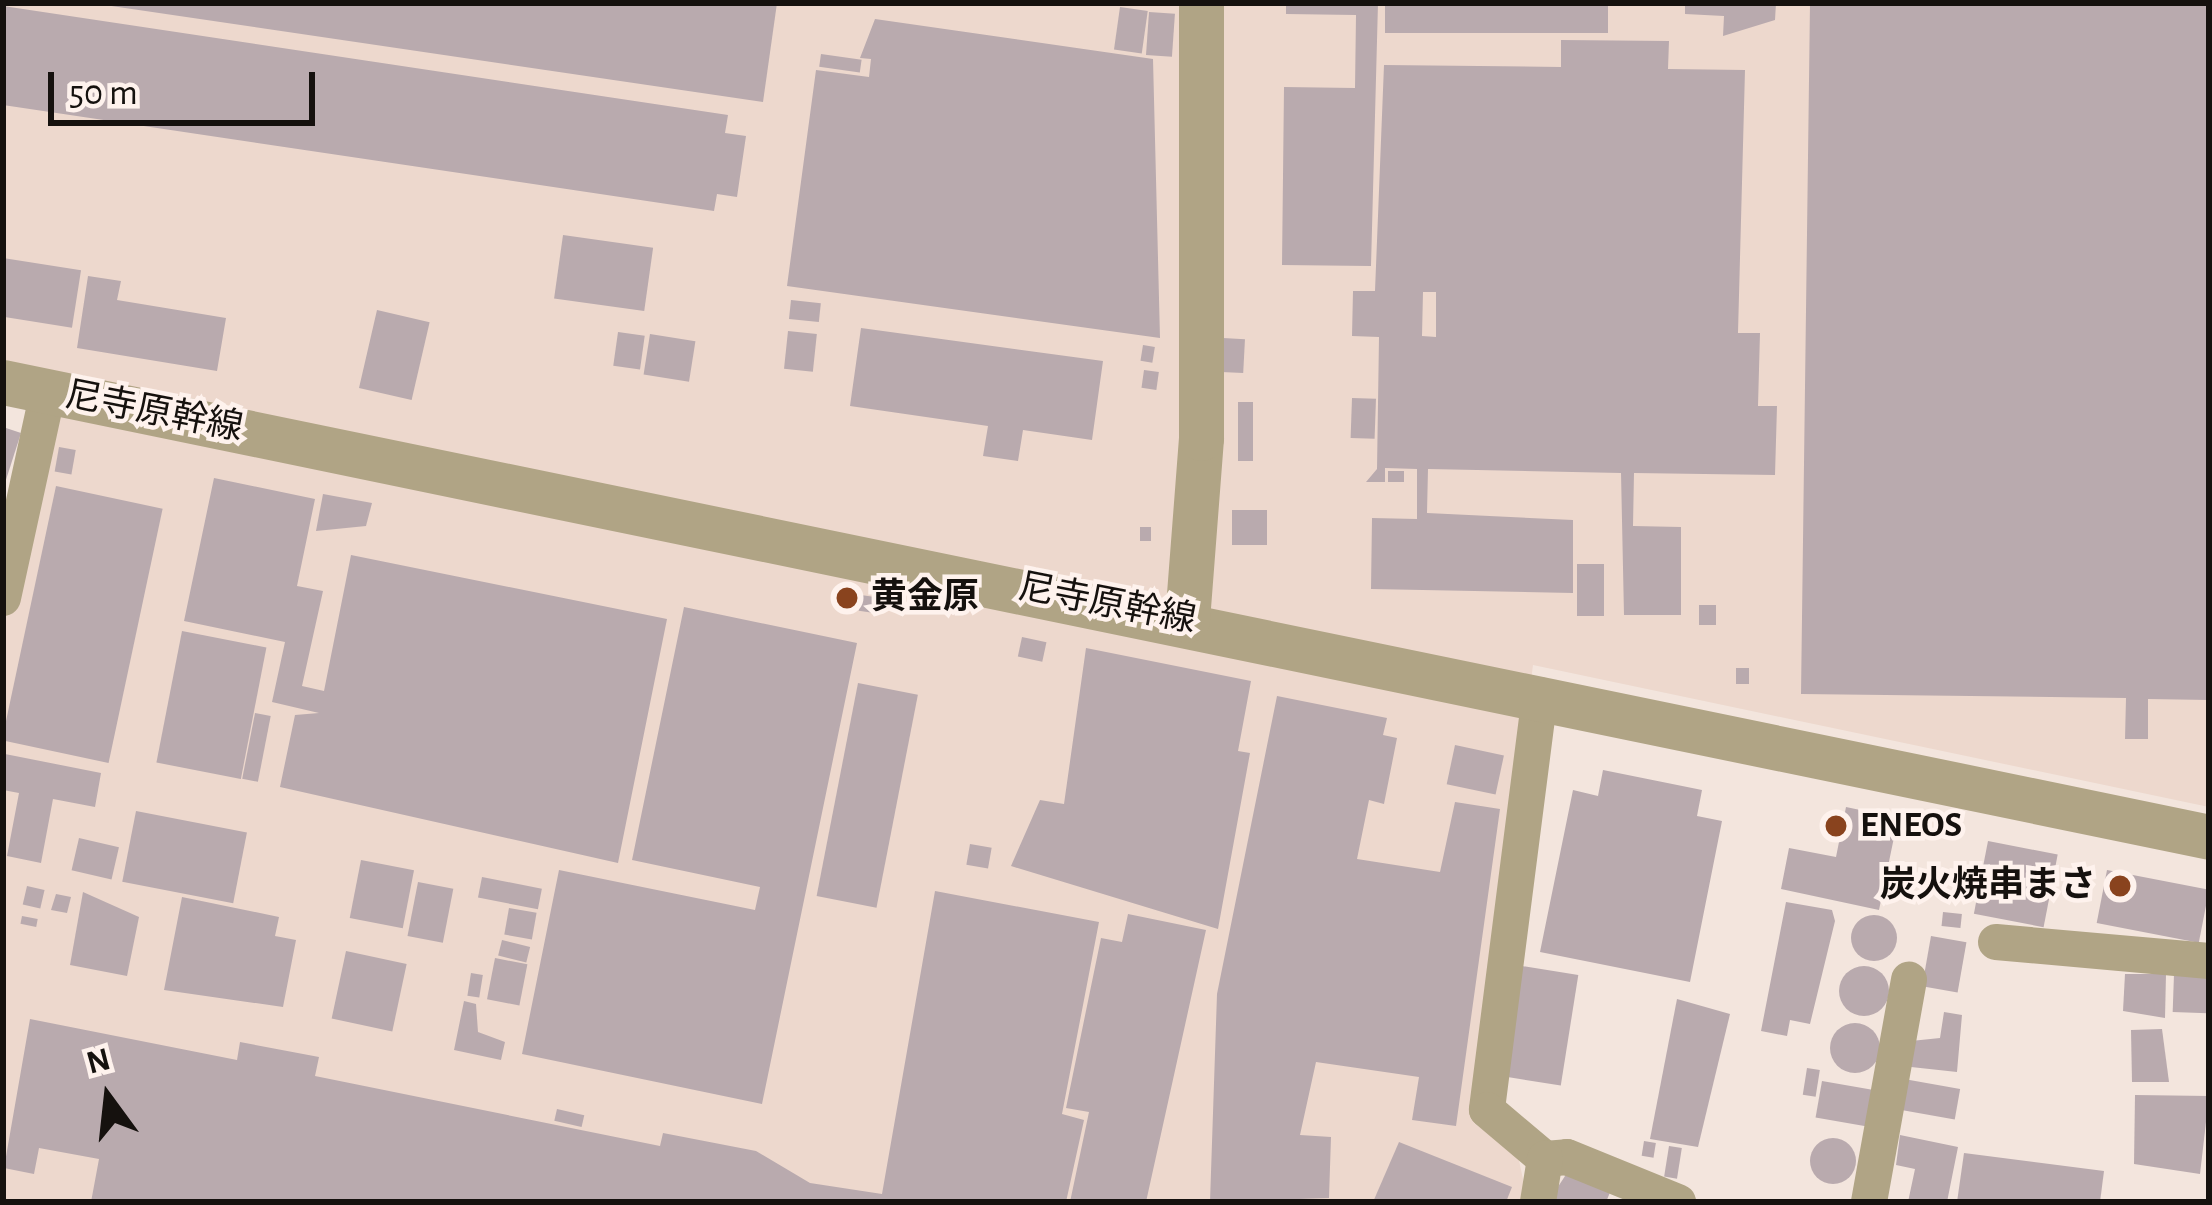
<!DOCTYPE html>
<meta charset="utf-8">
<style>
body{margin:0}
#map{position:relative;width:2212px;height:1205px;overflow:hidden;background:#f3e5dd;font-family:"Alegreya Sans","Noto Sans JP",sans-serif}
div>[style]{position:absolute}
.built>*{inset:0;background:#edd8cd}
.building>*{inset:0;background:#b9aaae;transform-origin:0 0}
.round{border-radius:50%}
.minor>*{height:36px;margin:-18px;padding:0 18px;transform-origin:18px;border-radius:18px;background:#b0a485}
.tertiary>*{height:45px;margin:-22.5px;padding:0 22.5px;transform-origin:22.5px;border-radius:22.5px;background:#b0a485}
.dots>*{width:33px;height:33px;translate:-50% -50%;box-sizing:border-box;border:6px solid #fef2ed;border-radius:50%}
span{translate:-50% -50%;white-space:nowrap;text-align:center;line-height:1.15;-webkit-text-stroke:9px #fef2ed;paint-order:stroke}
.street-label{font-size:36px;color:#15110e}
.poi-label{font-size:36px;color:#15110e;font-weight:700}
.left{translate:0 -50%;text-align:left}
.right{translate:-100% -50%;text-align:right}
.frame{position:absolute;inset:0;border:6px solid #15110e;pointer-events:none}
.north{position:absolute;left:48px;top:1037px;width:120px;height:120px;-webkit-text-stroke:9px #fef2ed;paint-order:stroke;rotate:345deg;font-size:33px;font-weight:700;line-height:48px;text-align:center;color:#15110e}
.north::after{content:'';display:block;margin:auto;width:42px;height:54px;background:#15110e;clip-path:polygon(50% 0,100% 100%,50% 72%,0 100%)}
.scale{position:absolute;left:48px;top:72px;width:267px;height:54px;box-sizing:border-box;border:6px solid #15110e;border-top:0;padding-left:15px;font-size:36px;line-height:42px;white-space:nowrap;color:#15110e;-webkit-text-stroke:9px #fef2ed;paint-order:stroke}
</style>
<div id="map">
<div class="built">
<i style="clip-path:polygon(3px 3px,2209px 3px,2209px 807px,1533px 665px,1474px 1123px,1518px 1156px,1528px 1202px,3px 1202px,3px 617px,54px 373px,3px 362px)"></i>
</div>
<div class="building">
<i style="clip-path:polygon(91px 3px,777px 3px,763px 102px)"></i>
<i style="clip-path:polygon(1286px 3px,1378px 3px,1371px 266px,1282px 265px,1284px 87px,1355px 88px,1356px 15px,1286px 14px)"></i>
<i style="left:1385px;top:3px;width:223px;height:30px"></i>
<i style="clip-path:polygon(1685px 3px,1776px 3px,1775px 20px,1723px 36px,1724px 16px,1685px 14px)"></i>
<i style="clip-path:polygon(1810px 3px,2209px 3px,2209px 700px,2148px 699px,2148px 739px,2125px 739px,2126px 698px,1801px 694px)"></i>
<i style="clip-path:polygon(3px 6px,728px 115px,725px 133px,746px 136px,737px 197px,717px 194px,714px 211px,3px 105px)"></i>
<i style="left:1120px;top:7px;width:28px;height:43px;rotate:8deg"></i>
<i style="left:1149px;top:12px;width:26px;height:43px;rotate:4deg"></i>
<i style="clip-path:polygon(875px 19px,1153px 59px,1160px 338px,787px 286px,816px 70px,869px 77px,871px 59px,860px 58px)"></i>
<i style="clip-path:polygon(evenodd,1561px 40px,1669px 41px,1668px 69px,1745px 70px,1738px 333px,1760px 333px,1758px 406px,1777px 406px,1775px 475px,1634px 473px,1633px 526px,1681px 527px,1681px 615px,1624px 615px,1621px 473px,1428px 469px,1427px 513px,1573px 520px,1573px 593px,1371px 589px,1372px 518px,1417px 519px,1417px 469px,1385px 468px,1385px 482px,1366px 482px,1377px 469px,1379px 337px,1352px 336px,1353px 291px,1375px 291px,1384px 65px,1561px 67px,1561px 40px,1423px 292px,1436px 292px,1436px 337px,1422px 336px,1423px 292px)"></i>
<i style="left:821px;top:54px;width:41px;height:13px;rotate:8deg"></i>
<i style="left:563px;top:235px;width:91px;height:64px;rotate:8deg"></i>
<i style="left:3px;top:258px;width:79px;height:58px;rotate:9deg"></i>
<i style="clip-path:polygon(88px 276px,121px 281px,117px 300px,226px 318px,217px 371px,77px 348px)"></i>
<i style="left:791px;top:300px;width:30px;height:19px;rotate:6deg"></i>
<i style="left:377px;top:310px;width:54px;height:80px;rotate:13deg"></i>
<i style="clip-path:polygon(861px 328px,1103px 361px,1092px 440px,1023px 430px,1018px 461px,983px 456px,988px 426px,850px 406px)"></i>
<i style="left:788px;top:331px;width:29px;height:38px;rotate:6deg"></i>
<i style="left:618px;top:332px;width:27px;height:34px;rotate:8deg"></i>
<i style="left:650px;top:334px;width:46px;height:41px;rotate:9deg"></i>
<i style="left:1223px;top:338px;width:22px;height:34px;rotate:3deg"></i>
<i style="left:1143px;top:345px;width:12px;height:16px;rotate:9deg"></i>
<i style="left:1144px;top:370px;width:15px;height:18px;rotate:8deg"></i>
<i style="left:1352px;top:398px;width:24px;height:40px;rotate:2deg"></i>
<i style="left:1238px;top:402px;width:15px;height:59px"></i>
<i style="clip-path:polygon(3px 427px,21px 433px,4px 486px,3px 486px)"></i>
<i style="left:59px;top:447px;width:17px;height:25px;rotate:10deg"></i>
<i style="left:1388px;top:471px;width:16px;height:11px"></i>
<i style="clip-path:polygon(214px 478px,315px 499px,297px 586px,323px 591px,302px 686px,324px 691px,351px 555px,667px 619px,618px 863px,280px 787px,295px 715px,319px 713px,272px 702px,285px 642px,184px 621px)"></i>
<i style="left:56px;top:486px;width:109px;height:260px;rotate:12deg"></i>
<i style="clip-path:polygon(323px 494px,372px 503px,366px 526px,316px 531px)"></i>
<i style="left:1232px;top:510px;width:35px;height:35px"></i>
<i style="left:1140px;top:527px;width:11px;height:14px"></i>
<i style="left:1577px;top:564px;width:27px;height:52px"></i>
<i style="left:861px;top:595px;width:14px;height:16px;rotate:8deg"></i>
<i style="left:1716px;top:605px;width:20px;height:17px;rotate:90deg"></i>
<i style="clip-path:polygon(684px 607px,857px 643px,762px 1104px,522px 1054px,559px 870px,755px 910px,760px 887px,632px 860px)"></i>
<i style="left:182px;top:631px;width:86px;height:134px;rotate:11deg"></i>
<i style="left:1022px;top:637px;width:25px;height:20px;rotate:12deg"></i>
<i style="clip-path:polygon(1086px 648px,1251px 681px,1238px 751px,1250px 753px,1218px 929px,1011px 866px,1040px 800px,1064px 804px)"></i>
<i style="left:1736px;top:668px;width:13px;height:16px"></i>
<i style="left:858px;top:683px;width:61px;height:217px;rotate:11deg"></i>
<i style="clip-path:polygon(1277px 696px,1387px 718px,1383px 735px,1397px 738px,1384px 804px,1369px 800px,1357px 859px,1440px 872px,1455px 802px,1500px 809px,1456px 1126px,1412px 1120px,1419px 1077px,1316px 1062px,1300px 1135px,1331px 1137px,1329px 1198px,1210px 1202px,1217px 994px)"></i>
<i style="left:255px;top:713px;width:16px;height:67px;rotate:11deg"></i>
<i style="left:1455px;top:745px;width:50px;height:40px;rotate:12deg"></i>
<i style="clip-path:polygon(5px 754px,101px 773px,95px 807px,53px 799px,41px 863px,7px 856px,19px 793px,3px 790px)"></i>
<i style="clip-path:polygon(1603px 770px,1702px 790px,1697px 816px,1722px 821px,1690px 982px,1540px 952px,1573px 790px,1598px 796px)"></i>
<i style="clip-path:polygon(1846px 807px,1898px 818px,1879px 910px,1781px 889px,1789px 848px,1836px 857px)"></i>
<i style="left:136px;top:811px;width:113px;height:72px;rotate:11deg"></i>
<i style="left:79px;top:838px;width:41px;height:33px;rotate:13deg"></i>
<i style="left:1988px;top:841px;width:71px;height:74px;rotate:11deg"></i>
<i style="left:970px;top:844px;width:22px;height:21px;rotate:10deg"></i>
<i style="left:361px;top:860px;width:54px;height:59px;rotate:11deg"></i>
<i style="left:2107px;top:870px;width:104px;height:54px;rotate:11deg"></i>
<i style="left:482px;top:877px;width:61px;height:21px;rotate:11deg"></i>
<i style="left:418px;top:882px;width:36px;height:55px;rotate:11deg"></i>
<i style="left:27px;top:886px;width:18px;height:19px;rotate:13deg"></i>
<i style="clip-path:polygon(935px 891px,1099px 922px,1062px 1114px,1084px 1120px,1066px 1202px,91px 1202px,99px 1159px,39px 1148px,34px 1174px,4px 1168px,30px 1019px,237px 1060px,240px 1042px,319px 1057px,315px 1076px,660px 1146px,663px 1133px,756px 1151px,810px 1183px,882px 1194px)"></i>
<i style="clip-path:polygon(83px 892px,139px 917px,127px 976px,70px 965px)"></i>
<i style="clip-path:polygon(56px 894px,71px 897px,67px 913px,51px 910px)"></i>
<i style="clip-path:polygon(182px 897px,279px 917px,275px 936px,296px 940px,283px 1007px,164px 990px)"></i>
<i style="clip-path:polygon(1786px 902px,1832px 910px,1835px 921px,1810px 1024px,1790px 1020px,1787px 1036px,1761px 1031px)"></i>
<i style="left:509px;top:908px;width:28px;height:27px;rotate:10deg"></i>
<i style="left:1943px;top:912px;width:19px;height:14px;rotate:6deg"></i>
<i style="clip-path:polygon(1128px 914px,1206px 930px,1146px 1202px,1070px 1202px,1089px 1112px,1066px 1108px,1101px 938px,1122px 942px)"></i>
<i class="round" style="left:1851px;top:915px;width:46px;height:46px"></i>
<i style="left:22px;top:916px;width:16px;height:8px;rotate:11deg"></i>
<i style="left:1931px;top:936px;width:36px;height:51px;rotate:10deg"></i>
<i style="left:502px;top:940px;width:29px;height:16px;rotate:14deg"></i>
<i style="left:346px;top:951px;width:62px;height:69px;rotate:12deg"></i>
<i style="left:495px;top:958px;width:33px;height:42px;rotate:11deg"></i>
<i style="left:1522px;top:966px;width:57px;height:112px;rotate:9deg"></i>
<i class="round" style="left:1839px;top:966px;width:50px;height:50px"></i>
<i style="left:471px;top:973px;width:12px;height:23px;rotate:9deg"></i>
<i style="clip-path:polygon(2125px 974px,2166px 974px,2165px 1018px,2123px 1011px)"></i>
<i style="left:2174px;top:974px;width:35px;height:38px;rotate:2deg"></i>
<i style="clip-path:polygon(1677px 999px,1730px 1014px,1698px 1147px,1650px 1139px)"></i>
<i style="clip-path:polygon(464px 1001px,476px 1004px,478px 1032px,505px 1042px,501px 1060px,454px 1050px)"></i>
<i style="clip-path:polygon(1944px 1012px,1962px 1015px,1957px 1072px,1911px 1067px,1911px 1041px,1940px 1038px)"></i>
<i class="round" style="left:1830px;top:1023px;width:50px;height:50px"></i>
<i style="clip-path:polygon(2162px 1029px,2169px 1082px,2132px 1082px,2131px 1030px)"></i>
<i style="left:1807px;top:1068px;width:13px;height:27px;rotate:9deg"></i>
<i style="left:1904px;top:1079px;width:57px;height:31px;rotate:10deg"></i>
<i style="left:1822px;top:1081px;width:51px;height:37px;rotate:10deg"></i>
<i style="clip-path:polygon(2135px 1095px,2209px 1096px,2200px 1174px,2134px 1164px)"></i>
<i style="left:557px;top:1109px;width:28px;height:12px;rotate:13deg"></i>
<i style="clip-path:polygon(1900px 1135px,1958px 1147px,1947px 1202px,1908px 1202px,1915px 1169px,1896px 1165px)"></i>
<i class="round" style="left:1810px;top:1138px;width:46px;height:46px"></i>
<i style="left:1644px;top:1141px;width:12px;height:15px;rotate:9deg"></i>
<i style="clip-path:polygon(1399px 1142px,1512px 1187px,1506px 1202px,1373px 1202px)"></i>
<i style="left:1669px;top:1146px;width:13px;height:31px;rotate:9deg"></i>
<i style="clip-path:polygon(1964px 1153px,2104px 1171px,2100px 1202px,1957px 1202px)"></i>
<i style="clip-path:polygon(1567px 1173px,1611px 1190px,1606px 1202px,1548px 1202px)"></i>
</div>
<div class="minor">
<i style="left:3px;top:598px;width:212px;rotate:-77.7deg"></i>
<i style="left:1540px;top:695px;width:418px;rotate:97.3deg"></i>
<i style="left:1487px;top:1110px;width:76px;rotate:40.2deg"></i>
<i style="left:1545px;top:1159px;width:22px;rotate:-5deg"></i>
<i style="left:1567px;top:1157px;width:120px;rotate:22.1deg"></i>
<i style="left:1996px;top:942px;width:214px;rotate:5.1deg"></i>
<i style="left:1538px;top:1202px;width:44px;rotate:-80.8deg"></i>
<i style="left:1869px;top:1202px;width:226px;rotate:-79.8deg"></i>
</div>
<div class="tertiary">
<i style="left:3px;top:382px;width:2252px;rotate:11.65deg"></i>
<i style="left:1187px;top:620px;width:183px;rotate:-85.6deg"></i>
<i style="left:1201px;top:438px;width:435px;rotate:-90deg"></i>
</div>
<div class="dots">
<i style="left:847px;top:598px;background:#89431e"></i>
<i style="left:1836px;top:826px;background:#89431e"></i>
<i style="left:2120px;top:886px;background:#89431e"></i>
</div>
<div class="street-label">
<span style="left:154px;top:412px;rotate:11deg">尼寺原幹線</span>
<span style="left:1107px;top:604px;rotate:11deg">尼寺原幹線</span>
</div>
<div class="poi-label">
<span class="left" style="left:871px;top:598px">黄金原</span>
<span class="left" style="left:1860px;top:826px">ENEOS</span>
<span class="right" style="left:2096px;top:886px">炭火焼串まさ</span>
</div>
<div class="frame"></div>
<div class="north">N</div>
<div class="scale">50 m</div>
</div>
